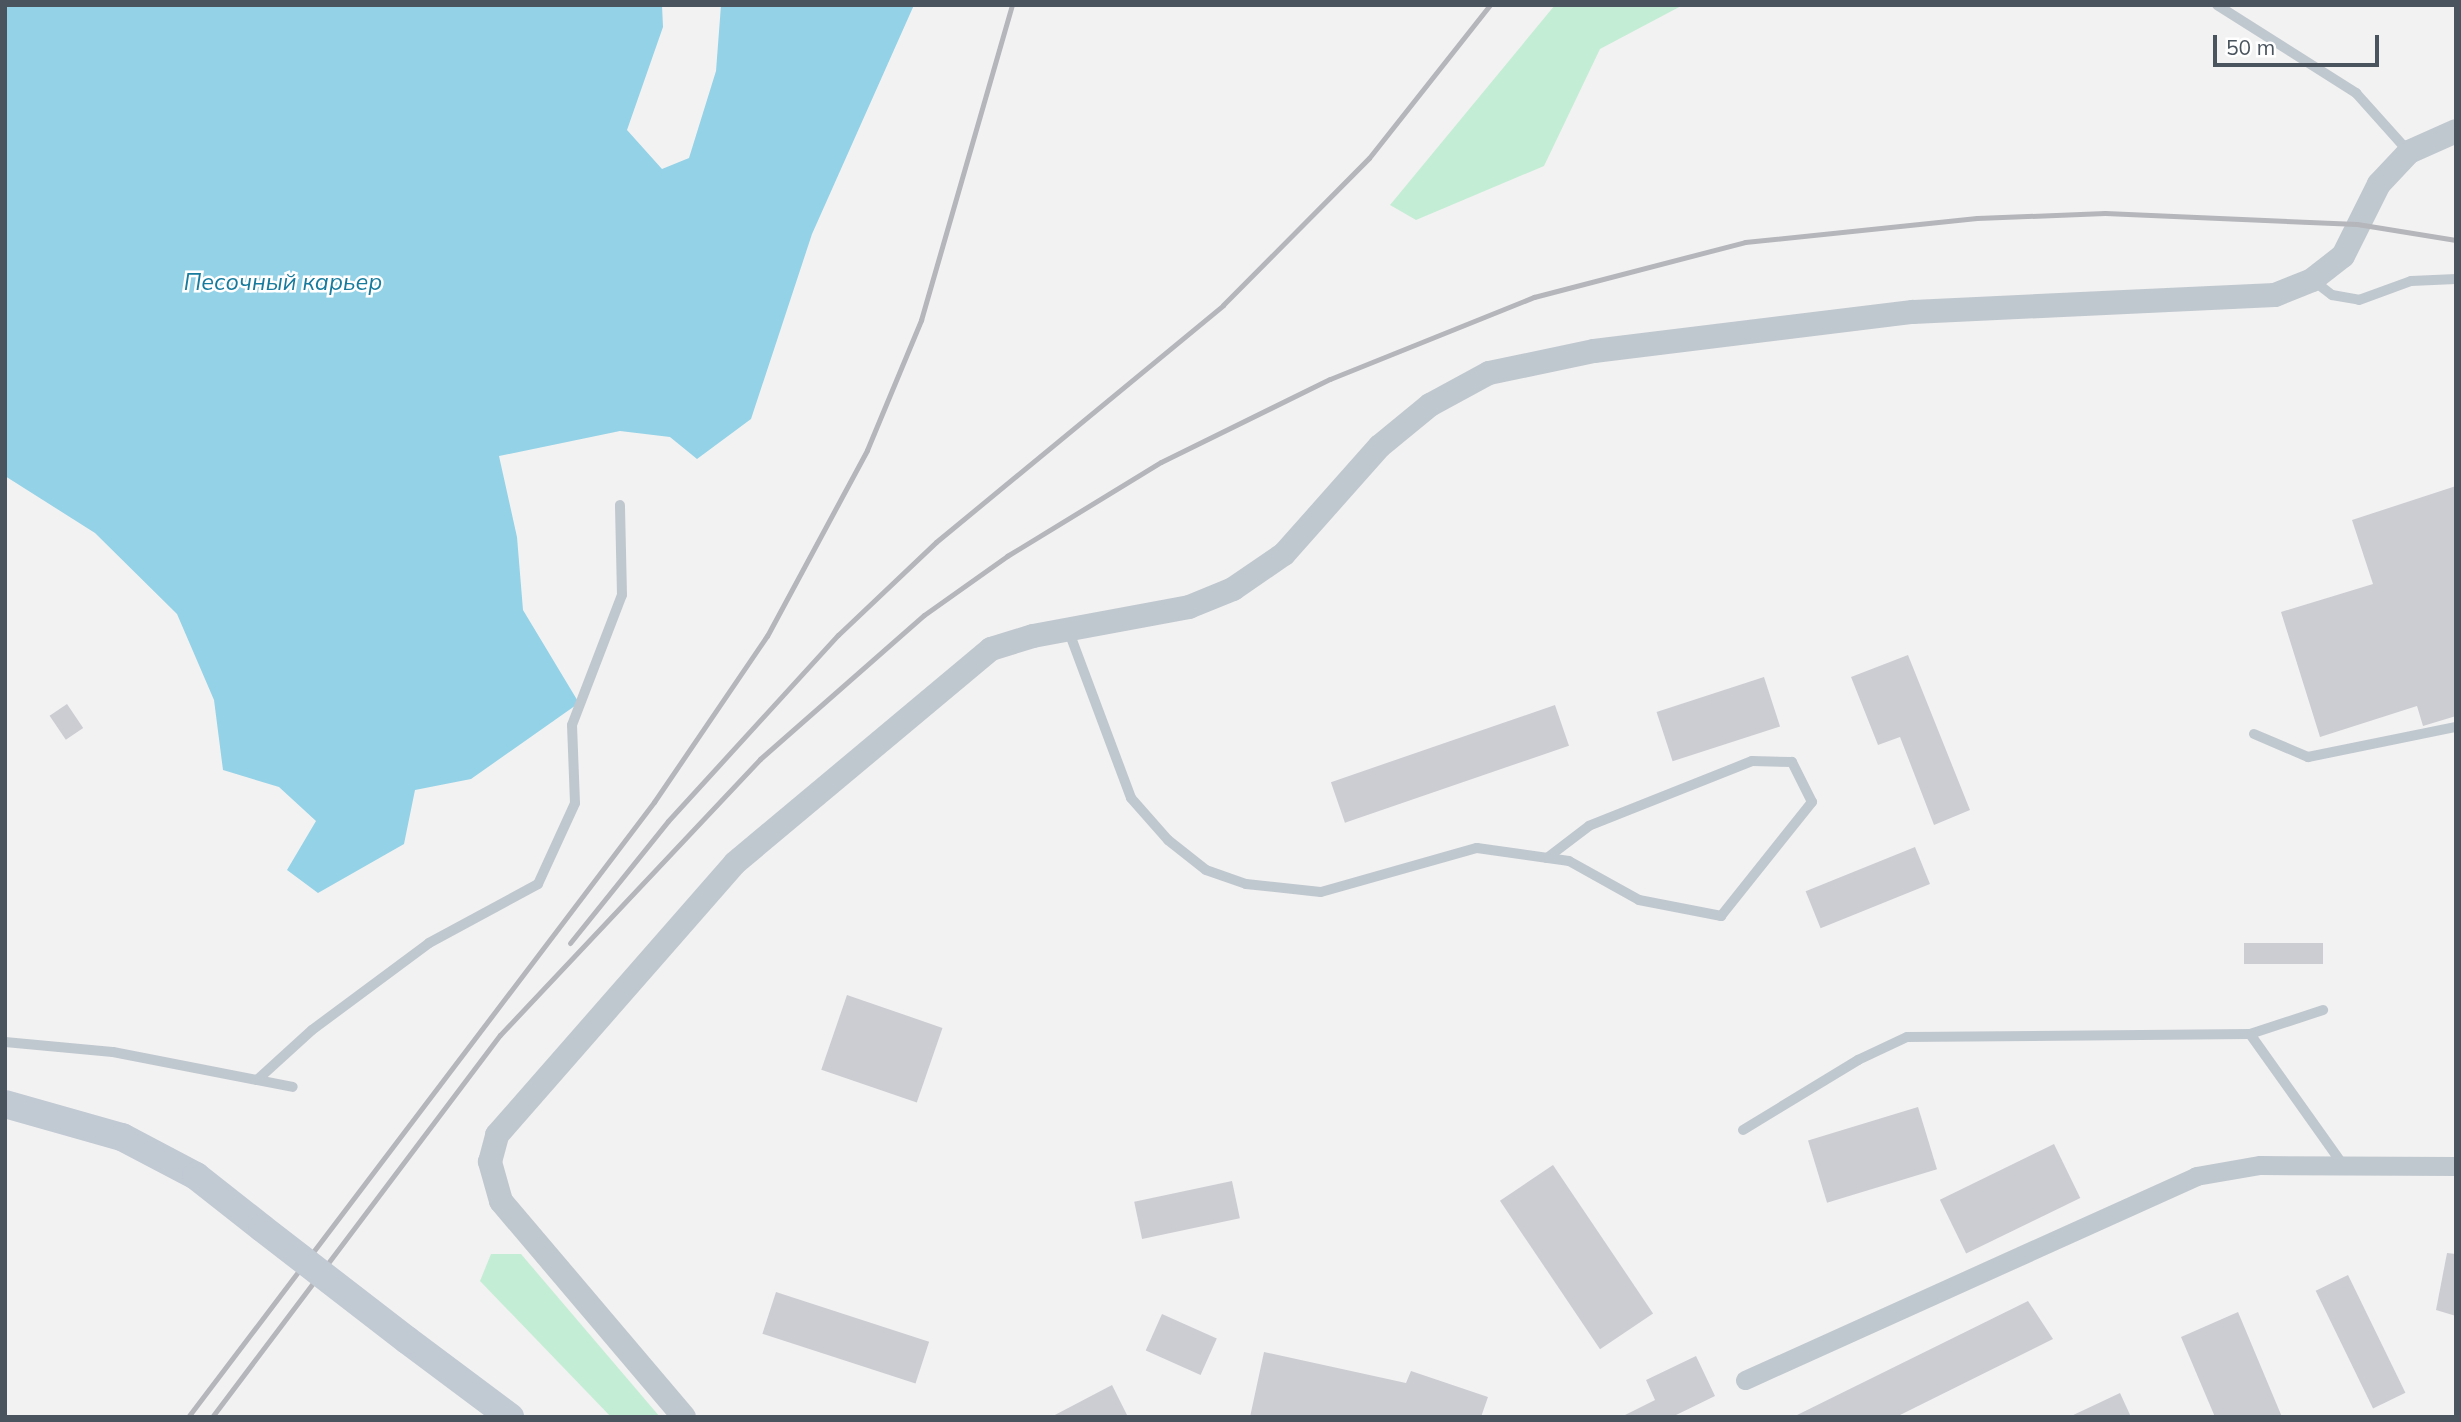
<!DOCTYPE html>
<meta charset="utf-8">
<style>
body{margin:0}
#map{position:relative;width:2461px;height:1422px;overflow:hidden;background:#f3f2f2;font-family:Mulish,sans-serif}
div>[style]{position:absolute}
.green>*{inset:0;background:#c4edd5}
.water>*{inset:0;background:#94d2e7}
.building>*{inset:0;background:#cccdd3;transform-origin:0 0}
.service>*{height:10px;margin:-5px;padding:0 5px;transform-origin:5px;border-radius:5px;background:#c0c8cf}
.minor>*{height:19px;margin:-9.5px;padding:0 9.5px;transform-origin:9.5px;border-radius:9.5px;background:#c0c8cf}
.tertiary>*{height:24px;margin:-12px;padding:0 12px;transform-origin:12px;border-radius:12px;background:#c0c8cf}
.secondary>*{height:28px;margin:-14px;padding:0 14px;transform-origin:14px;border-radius:14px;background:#c1c9d3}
.rail>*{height:5px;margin:-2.5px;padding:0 2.5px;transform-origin:2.5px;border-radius:2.5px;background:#b4b6bb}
.secondary-bridge>*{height:28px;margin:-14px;padding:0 14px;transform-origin:14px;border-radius:14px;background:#c1c9d3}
span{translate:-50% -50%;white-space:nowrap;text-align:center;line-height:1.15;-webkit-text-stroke:5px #fff;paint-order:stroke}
.water-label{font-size:23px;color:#177b9d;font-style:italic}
.frame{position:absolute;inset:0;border:7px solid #4a545e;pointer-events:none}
.scale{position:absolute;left:2213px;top:35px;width:166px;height:32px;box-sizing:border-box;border:4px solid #4a545e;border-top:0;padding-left:9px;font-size:21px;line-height:24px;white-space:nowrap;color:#4a545e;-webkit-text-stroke:5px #fff;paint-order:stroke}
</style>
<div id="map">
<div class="green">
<i style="clip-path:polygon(1555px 5px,1683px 5px,1600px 49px,1544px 166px,1416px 220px,1390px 205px)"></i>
<i style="clip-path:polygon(491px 1254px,521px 1254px,660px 1417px,611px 1417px,480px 1281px)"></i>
</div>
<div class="water">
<i style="clip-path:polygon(5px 5px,662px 5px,663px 27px,627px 130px,662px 169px,689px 158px,716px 71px,721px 5px,914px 5px,812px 234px,751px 419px,697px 459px,670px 437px,620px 431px,499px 456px,517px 537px,523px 610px,579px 703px,471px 779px,415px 790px,404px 844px,318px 893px,287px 870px,316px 821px,279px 787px,223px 770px,214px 700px,177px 614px,95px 533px,5px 476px)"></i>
</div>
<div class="building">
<i style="clip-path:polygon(2456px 486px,2456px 716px,2423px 726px,2417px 706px,2320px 737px,2281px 612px,2373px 584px,2352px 520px)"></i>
<i style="clip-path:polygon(1908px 655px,1970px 810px,1934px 825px,1900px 737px,1878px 745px,1851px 677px)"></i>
<i style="left:1764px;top:677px;width:52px;height:113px;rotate:72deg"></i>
<i style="left:67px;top:704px;width:29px;height:21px;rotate:56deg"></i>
<i style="left:1555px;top:705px;width:43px;height:237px;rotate:71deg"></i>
<i style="left:1915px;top:847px;width:40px;height:118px;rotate:68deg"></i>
<i style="left:2323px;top:943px;width:21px;height:79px;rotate:90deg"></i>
<i style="left:847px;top:995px;width:101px;height:79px;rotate:19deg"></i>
<i style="left:1918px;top:1107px;width:65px;height:115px;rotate:73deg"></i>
<i style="left:2054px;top:1144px;width:60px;height:127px;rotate:64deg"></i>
<i style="left:1553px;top:1165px;width:179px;height:64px;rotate:56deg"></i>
<i style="left:1232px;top:1181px;width:38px;height:100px;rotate:78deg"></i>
<i style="clip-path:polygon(2447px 1253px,2456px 1254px,2456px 1316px,2436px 1310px)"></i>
<i style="left:2348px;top:1275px;width:131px;height:36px;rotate:64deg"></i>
<i style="left:776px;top:1292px;width:161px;height:44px;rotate:18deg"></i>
<i style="clip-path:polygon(2028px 1301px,2053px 1339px,1896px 1417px,1793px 1417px)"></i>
<i style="clip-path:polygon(2238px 1312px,2282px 1417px,2215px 1417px,2181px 1337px)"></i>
<i style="left:1162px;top:1314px;width:60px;height:40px;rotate:24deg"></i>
<i style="clip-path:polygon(1264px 1352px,1406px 1383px,1411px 1371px,1488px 1397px,1481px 1417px,1250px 1417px)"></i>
<i style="clip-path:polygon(1696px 1356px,1715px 1396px,1672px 1417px,1621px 1417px,1655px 1400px,1646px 1380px)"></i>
<i style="clip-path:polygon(1112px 1385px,1128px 1417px,1051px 1417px)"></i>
<i style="clip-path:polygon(2120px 1393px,2131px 1417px,2069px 1417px)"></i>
</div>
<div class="service">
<i style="left:2217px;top:5px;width:165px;rotate:32.3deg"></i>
<i style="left:2356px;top:93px;width:79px;rotate:48.1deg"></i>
<i style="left:2314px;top:281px;width:23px;rotate:38deg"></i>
<i style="left:2332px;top:295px;width:27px;rotate:10deg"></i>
<i style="left:2359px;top:300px;width:55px;rotate:-20.1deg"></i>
<i style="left:2411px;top:281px;width:45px;rotate:-2.5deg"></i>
<i style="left:1069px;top:632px;width:177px;rotate:69.5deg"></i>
<i style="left:1131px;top:798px;width:56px;rotate:48.6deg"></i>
<i style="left:1168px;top:840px;width:48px;rotate:38.3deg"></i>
<i style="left:1206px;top:870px;width:42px;rotate:19.3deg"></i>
<i style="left:1246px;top:884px;width:75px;rotate:6.1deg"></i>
<i style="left:1321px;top:892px;width:162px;rotate:-15.8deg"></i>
<i style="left:1477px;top:848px;width:93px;rotate:8deg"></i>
<i style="left:1569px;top:861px;width:80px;rotate:29.1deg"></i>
<i style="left:1639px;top:900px;width:84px;rotate:11deg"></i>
<i style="left:1721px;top:916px;width:146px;rotate:-51.4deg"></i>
<i style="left:1812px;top:802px;width:45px;rotate:-116.6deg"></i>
<i style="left:1792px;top:762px;width:40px;rotate:-178.6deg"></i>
<i style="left:1752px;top:761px;width:175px;rotate:158.3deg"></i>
<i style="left:1589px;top:826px;width:53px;rotate:142.7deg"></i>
<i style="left:2254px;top:734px;width:59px;rotate:23.1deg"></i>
<i style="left:2308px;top:757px;width:151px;rotate:-11.5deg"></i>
<i style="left:2250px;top:1034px;width:77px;rotate:-18.2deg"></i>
<i style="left:5px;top:1042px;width:108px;rotate:5.3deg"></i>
<i style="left:113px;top:1052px;width:183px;rotate:11deg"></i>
<i style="left:257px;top:1080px;width:74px;rotate:-42.3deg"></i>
<i style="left:312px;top:1030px;width:146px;rotate:-36.6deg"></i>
<i style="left:429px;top:943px;width:124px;rotate:-28.4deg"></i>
<i style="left:538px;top:884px;width:89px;rotate:-65.4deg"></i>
<i style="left:575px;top:803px;width:78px;rotate:-92.2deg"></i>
<i style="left:572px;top:725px;width:139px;rotate:-69deg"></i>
<i style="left:622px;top:595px;width:90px;rotate:-91.3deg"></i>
<i style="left:1743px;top:1130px;width:135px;rotate:-31.3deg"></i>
<i style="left:1858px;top:1060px;width:54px;rotate:-25.1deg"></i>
<i style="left:1907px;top:1037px;width:343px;rotate:-0.5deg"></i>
<i style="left:2250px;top:1034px;width:161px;rotate:54.6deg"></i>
</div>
<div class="minor">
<i style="left:1745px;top:1380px;width:495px;rotate:-24.3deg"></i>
<i style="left:2196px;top:1176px;width:65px;rotate:-9.8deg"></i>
<i style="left:2260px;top:1165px;width:196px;rotate:0.3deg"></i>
</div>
<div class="tertiary">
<i style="left:684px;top:1417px;width:283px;rotate:-130.3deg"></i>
<i style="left:501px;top:1201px;width:41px;rotate:-105.8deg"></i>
<i style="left:490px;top:1162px;width:28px;rotate:-75deg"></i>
<i style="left:497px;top:1135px;width:361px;rotate:-48.8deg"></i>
<i style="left:735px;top:863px;width:334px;rotate:-39.9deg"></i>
<i style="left:991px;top:649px;width:44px;rotate:-17.2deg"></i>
<i style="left:1033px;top:636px;width:159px;rotate:-10.5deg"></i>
<i style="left:1189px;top:607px;width:48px;rotate:-22.2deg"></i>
<i style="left:1233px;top:589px;width:62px;rotate:-34.5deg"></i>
<i style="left:1284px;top:554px;width:144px;rotate:-48.4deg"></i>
<i style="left:1380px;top:446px;width:65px;rotate:-39.4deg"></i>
<i style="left:1430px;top:405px;width:67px;rotate:-28.5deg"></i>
<i style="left:1489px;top:373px;width:107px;rotate:-11.8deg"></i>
<i style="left:1594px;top:351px;width:321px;rotate:-7deg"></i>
<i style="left:1913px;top:312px;width:362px;rotate:-2.7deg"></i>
<i style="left:2275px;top:295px;width:40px;rotate:-22deg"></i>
<i style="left:2312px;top:280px;width:39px;rotate:-38deg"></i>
<i style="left:2343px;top:256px;width:80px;rotate:-63.4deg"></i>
<i style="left:2379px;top:184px;width:44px;rotate:-46.8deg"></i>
<i style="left:2409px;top:152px;width:51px;rotate:-24.1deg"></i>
</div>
<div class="secondary">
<i style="left:5px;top:1104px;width:122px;rotate:15.8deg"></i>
<i style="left:122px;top:1137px;width:84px;rotate:27.8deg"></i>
<i style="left:196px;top:1176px;width:84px;rotate:38.2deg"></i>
<i style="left:407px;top:1340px;width:129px;rotate:36.8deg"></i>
</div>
<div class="rail">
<i style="left:570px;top:943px;width:156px;rotate:-51.2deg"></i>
<i style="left:668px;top:821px;width:252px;rotate:-47.6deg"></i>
<i style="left:838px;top:635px;width:135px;rotate:-43.5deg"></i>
<i style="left:936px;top:542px;width:372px;rotate:-39.5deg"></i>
<i style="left:1223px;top:305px;width:207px;rotate:-45.2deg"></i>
<i style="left:1369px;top:158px;width:195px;rotate:-51.7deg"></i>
<i style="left:188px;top:1417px;width:772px;rotate:-52.85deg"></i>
<i style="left:654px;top:802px;width:201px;rotate:-55.8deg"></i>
<i style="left:767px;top:636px;width:211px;rotate:-61.7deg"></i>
<i style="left:867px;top:450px;width:141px;rotate:-67.4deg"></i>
<i style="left:921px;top:320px;width:328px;rotate:-73.9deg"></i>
<i style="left:212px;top:1417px;width:478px;rotate:-53deg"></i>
<i style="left:500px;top:1035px;width:379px;rotate:-46.7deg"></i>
<i style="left:760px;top:759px;width:218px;rotate:-41.3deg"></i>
<i style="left:924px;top:615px;width:102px;rotate:-35.4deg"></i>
<i style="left:1007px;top:556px;width:180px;rotate:-31.4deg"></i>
<i style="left:1161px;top:462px;width:188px;rotate:-26.2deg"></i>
<i style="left:1330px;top:379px;width:220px;rotate:-21.9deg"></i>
<i style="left:1534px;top:297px;width:218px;rotate:-14.6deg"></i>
<i style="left:1745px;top:242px;width:233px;rotate:-5.9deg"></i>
<i style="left:1977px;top:218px;width:128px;rotate:-2.2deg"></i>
<i style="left:2105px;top:213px;width:252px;rotate:2.5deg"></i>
<i style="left:2357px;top:224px;width:100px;rotate:9.2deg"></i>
</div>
<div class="secondary-bridge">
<i style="left:262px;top:1228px;width:183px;rotate:37.7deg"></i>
</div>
<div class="water-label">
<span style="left:283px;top:282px">Песочный карьер</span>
</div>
<div class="frame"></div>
<div class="scale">50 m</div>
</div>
